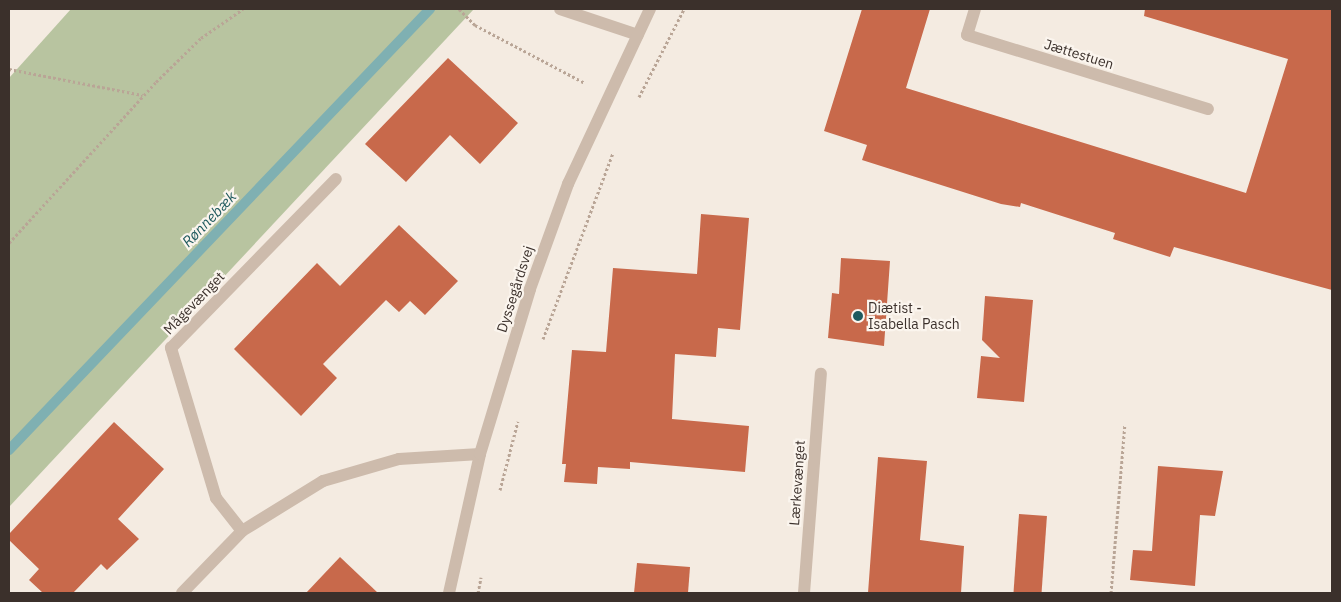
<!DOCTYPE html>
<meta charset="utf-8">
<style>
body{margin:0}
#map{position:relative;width:1341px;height:602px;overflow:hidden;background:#f4ebe1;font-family:"IBM Plex Sans",sans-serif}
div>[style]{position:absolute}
.green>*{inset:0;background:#b8c4a0}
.stream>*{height:10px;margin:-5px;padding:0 5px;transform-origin:5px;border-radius:5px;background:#7fb0b2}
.building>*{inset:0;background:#c8694b;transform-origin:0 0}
.path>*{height:3px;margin-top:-1.5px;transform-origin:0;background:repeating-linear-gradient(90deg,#b9a596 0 2.5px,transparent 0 5px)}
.service>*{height:12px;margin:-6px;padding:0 6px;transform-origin:6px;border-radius:6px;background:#cdbbac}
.minor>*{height:12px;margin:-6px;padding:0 6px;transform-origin:6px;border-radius:6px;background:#cdbbac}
.tertiary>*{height:12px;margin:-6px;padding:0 6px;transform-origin:6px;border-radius:6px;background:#cdbbac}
.dots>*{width:14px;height:14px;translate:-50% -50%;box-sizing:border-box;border:2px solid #fbf5ee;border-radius:50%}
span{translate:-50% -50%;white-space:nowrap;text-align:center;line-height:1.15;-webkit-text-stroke:4.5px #fbf5ee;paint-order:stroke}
.street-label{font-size:14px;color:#3b302b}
.poi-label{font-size:14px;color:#3b302b}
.left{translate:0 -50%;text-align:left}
.water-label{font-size:15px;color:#1f5a5e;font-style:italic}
.frame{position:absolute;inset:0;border:10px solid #3b302b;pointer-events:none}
</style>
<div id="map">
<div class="green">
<i style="clip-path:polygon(71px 9px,474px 9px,9px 507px,9px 78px)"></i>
</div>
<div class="stream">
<i style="left:9px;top:450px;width:610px;rotate:-46.33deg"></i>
</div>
<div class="building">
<i style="clip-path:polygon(862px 9px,930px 9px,906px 88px,1246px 193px,1288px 59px,1144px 16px,1145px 9px,1332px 9px,1332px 290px,1174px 247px,1170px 257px,1113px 239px,1115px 233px,1021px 203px,1020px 207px,1001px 204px,862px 160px,867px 145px,824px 131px)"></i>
<i style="clip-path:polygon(448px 58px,518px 123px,480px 164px,450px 135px,406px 182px,365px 144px)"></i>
<i style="clip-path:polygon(701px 214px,749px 218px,740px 330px,718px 328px,716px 357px,675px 354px,672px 419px,749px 426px,745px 472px,630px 462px,630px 469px,598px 467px,597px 484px,564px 482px,566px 464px,562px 464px,572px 350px,606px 352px,613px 268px,697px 274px)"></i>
<i style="clip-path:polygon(399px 225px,458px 281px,425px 315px,410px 301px,399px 312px,386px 300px,323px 364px,337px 378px,301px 416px,234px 349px,317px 263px,340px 286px)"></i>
<i style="clip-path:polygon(841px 258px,890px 261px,884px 346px,828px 338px,832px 293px,839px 294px)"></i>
<i style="clip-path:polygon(985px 296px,1033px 300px,1024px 402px,977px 398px,981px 356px,1000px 358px,982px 340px)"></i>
<i style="clip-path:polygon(114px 422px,164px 469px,118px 519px,139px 539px,107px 570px,101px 564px,73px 593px,43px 593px,29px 580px,39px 569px,9px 540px,9px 534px)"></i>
<i style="clip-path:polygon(878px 457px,927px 461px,920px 540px,964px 546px,961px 593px,868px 593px)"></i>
<i style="clip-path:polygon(1158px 466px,1223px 471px,1215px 516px,1200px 515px,1195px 586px,1130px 580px,1133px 550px,1152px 551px)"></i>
<i style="left:1019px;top:514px;width:28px;height:79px;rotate:4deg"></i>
<i style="clip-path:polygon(340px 557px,378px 593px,306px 593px)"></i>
<i style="clip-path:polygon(637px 563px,690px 567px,688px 593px,634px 593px)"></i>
</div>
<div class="path">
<i style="left:459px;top:9px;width:23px;rotate:45deg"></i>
<i style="left:475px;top:25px;width:124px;rotate:27.8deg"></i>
<i style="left:9px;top:69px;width:136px;rotate:11deg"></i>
<i style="left:639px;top:97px;width:99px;rotate:-62.9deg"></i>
<i style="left:9px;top:243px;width:218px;rotate:-47.6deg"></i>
<i style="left:156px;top:82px;width:63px;rotate:-44.4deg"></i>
<i style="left:201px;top:38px;width:51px;rotate:-34.6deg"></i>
<i style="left:543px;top:339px;width:199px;rotate:-69.4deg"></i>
<i style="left:500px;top:490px;width:71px;rotate:-75.4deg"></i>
<i style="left:478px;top:593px;width:16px;rotate:-79deg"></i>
<i style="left:1111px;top:593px;width:170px;rotate:-85.3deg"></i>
</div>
<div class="service">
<i style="left:560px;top:9px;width:82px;rotate:18.4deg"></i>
</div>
<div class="minor">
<i style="left:975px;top:9px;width:27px;rotate:107deg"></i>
<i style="left:967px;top:35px;width:252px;rotate:17.1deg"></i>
<i style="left:242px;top:531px;width:42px;rotate:-128.2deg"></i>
<i style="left:216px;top:498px;width:157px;rotate:-106.7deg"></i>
<i style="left:171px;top:348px;width:236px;rotate:-45.7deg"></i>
<i style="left:182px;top:593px;width:86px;rotate:-45.9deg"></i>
<i style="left:242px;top:531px;width:95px;rotate:-31.7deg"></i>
<i style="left:323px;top:481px;width:79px;rotate:-16.1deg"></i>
<i style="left:399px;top:459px;width:81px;rotate:-3.5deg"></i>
<i style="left:804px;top:593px;width:220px;rotate:-85.6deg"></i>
</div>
<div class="tertiary">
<i style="left:449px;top:593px;width:142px;rotate:-77.4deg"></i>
<i style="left:480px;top:454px;width:172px;rotate:-73.1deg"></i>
<i style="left:530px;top:289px;width:112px;rotate:-70.1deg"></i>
<i style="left:568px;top:184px;width:193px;rotate:-64.9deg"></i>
</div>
<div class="dots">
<i style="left:858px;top:316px;background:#1f5a5e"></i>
</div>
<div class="street-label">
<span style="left:1079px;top:54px;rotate:17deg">Jættestuen</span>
<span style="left:515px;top:289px;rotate:-72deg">Dyssegårdsvej</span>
<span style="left:194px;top:303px;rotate:-46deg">Mågevænget</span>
<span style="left:797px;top:483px;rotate:-86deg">Lærkevænget</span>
</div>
<div class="poi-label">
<span class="left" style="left:868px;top:316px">Diætist -<br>Isabella Pasch</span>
</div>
<div class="water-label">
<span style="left:209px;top:219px;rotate:-46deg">Rønnebæk</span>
</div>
<div class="frame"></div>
</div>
